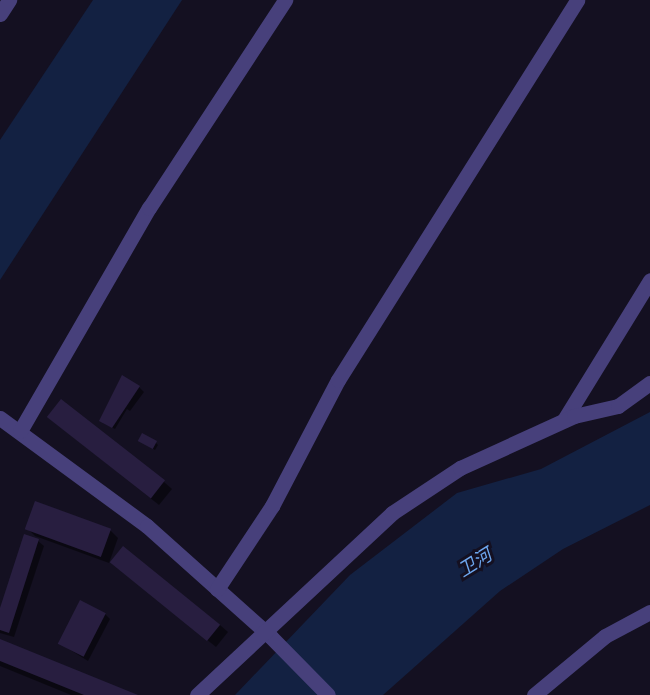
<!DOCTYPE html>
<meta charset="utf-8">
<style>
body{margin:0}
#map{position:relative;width:650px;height:695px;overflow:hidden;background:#141021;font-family:"Work Sans","Noto Sans SC",sans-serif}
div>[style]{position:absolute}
.water>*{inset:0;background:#132142}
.shadow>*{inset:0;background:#0007}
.building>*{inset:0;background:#281e40;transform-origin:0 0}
.minor>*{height:15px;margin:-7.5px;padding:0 7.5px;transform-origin:7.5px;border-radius:7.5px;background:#47407b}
span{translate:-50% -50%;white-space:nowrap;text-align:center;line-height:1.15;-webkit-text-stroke:6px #141021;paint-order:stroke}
.water-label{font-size:18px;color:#6ea7ef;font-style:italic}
</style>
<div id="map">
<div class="water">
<i style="clip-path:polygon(93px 0,182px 0,0 280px,0 140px)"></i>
<i style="clip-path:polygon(650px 412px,650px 505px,563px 549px,500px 591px,383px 695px,235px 695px,350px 575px,457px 493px,541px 469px)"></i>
</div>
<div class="shadow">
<i style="clip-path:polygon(139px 387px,144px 392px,130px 411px,127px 409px,115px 429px,103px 423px)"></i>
<i style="clip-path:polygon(48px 417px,164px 482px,172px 489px,159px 505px)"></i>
<i style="clip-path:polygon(142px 442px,156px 443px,158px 445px,155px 450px)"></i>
<i style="clip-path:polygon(27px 528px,110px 530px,118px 538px,109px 563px,35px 536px)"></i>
<i style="clip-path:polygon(38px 541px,44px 546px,14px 637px,0 633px,0 613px)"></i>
<i style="clip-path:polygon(112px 563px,220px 625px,228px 632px,216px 647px)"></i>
<i style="clip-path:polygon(105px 614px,110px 619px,88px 661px,59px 643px)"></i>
<i style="clip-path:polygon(0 641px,134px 695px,71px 695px,0 666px)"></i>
</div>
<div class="building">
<i style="clip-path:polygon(122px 375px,140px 386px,112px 428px,99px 421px)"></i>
<i style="left:61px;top:399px;width:132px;height:23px;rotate:38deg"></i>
<i style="left:142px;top:433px;width:17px;height:9px;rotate:28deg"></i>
<i style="left:35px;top:501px;width:81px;height:30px;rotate:20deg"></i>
<i style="clip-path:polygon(24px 534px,39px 539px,9px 633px,0 630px,0 608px)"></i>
<i style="left:123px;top:546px;width:125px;height:21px;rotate:39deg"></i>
<i style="left:80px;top:600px;width:29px;height:49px;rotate:27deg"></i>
<i style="clip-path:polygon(0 639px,138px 695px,84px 695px,0 661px)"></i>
</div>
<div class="minor">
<i style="left:0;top:14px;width:17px;rotate:-57deg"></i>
<i style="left:0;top:418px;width:182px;rotate:36.3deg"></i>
<i style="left:147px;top:526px;width:166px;rotate:41.8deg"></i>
<i style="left:271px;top:637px;width:81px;rotate:45.5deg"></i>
<i style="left:564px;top:420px;width:164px;rotate:-58.4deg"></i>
<i style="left:20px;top:431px;width:258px;rotate:-60deg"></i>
<i style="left:149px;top:208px;width:249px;rotate:-56.8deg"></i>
<i style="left:217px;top:589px;width:100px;rotate:-56.5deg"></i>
<i style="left:272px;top:506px;width:142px;rotate:-62.4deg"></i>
<i style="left:338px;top:380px;width:449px;rotate:-57.8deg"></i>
<i style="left:197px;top:695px;width:267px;rotate:-43deg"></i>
<i style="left:392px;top:513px;width:82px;rotate:-33.5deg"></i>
<i style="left:460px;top:468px;width:125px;rotate:-24.5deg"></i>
<i style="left:574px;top:416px;width:45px;rotate:-12.8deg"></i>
<i style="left:618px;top:406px;width:39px;rotate:-36deg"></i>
<i style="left:534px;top:695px;width:92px;rotate:-39.7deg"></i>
<i style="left:605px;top:636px;width:51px;rotate:-28.1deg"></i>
</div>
<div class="water-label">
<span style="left:475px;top:563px;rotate:-32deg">卫河</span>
</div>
</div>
